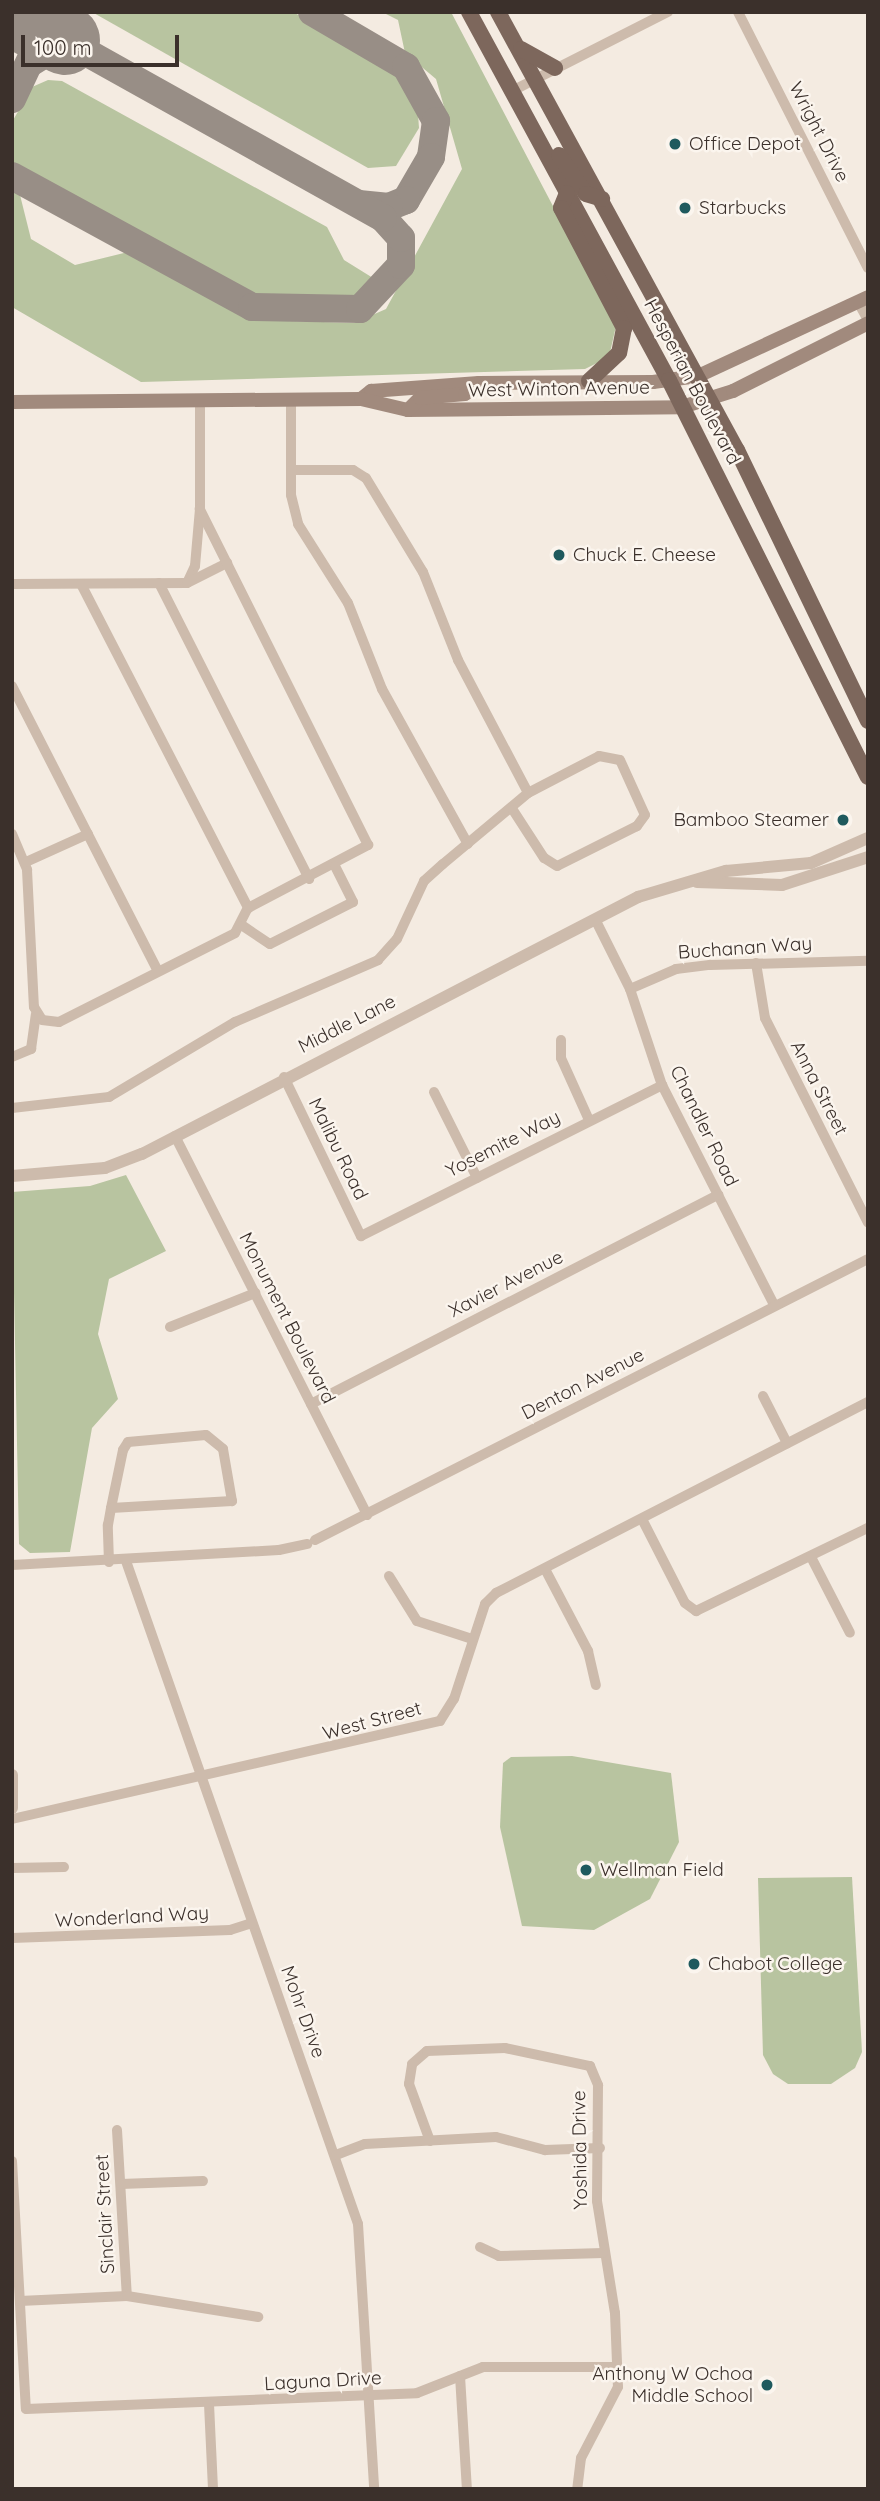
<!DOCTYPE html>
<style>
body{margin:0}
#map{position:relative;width:880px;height:2501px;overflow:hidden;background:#f4ebe1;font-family:Quicksand,sans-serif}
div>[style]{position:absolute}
.green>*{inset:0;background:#b8c4a0}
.taxiway>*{height:28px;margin:-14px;padding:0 14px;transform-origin:14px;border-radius:14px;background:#988e86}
.runway>*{height:70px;margin:-35px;padding:0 35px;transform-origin:35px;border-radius:35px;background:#988e86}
.minor>*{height:10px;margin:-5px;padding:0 5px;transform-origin:5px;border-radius:5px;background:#cdbbac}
.tertiary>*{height:12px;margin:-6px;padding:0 6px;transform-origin:6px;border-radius:6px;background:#cdbbac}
.secondary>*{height:14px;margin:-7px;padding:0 7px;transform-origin:7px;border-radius:7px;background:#a18a7d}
.primary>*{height:16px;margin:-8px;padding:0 8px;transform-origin:8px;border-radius:8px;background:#7d675c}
.dots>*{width:19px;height:19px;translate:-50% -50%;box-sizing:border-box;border:4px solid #fbf5ee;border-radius:50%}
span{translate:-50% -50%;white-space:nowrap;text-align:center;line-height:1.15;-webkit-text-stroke:5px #fbf5ee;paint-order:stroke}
.street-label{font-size:19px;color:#3b302b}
.poi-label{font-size:19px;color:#3b302b}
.left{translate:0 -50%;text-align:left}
.right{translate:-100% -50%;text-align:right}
.frame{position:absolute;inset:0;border:14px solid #3b302b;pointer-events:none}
.scale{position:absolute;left:21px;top:35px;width:158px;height:32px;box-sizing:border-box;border:4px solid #3b302b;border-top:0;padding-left:9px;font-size:21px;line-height:24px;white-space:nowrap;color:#3b302b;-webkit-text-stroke:5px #fbf5ee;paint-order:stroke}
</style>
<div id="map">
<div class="green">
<i style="clip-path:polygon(92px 12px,293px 12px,399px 72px,417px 101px,419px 128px,396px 166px,368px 168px)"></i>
<i style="clip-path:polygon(382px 12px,451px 12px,616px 326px,609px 357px,585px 369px,141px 382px,12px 307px,12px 187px,19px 191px,31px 239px,75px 265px,128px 252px,261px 320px,354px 323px,386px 309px,462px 169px,436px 79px,405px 53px,398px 20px)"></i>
<i style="clip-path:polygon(48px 80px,62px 81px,327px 227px,344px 260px,373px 278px,369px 291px,351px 302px,253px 299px,12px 166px,12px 122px,32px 87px)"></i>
<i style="clip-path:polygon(126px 1175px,166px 1251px,109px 1279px,98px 1334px,118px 1399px,92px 1428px,70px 1552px,30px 1553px,19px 1544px,12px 1192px,90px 1186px)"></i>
<i style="clip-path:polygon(572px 1756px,671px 1773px,679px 1842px,650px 1899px,594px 1930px,522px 1926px,500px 1827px,503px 1763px,511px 1757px)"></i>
<i style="clip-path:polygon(852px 1877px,862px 2052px,855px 2068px,831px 2084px,788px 2084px,773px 2074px,763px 2055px,758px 1878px)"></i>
</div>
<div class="taxiway">
<i style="left:62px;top:12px;width:17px;rotate:80deg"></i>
<i style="left:65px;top:29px;width:30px;rotate:45deg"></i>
<i style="left:312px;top:12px;width:109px;rotate:30.3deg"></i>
<i style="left:406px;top:67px;width:62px;rotate:60.9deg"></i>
<i style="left:436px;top:121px;width:36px;rotate:98deg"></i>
<i style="left:431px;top:157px;width:50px;rotate:120.2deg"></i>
<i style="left:406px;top:200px;width:18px;rotate:158deg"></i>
<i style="left:389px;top:207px;width:28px;rotate:-174deg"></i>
<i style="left:32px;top:62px;width:28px;rotate:-32deg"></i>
<i style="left:56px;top:47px;width:28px;rotate:13deg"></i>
<i style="left:12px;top:99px;width:56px;rotate:-64.8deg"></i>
<i style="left:36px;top:48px;width:38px;rotate:-119deg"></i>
<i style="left:18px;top:15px;width:34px;rotate:-5deg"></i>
<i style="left:12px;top:176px;width:273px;rotate:28.6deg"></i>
<i style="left:252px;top:307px;width:108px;rotate:1.1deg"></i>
<i style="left:360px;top:309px;width:60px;rotate:-47deg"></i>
<i style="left:401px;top:265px;width:27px;rotate:-90deg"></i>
<i style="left:401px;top:238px;width:27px;rotate:-132deg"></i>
<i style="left:383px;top:218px;width:364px;rotate:-150.8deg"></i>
</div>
<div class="runway">
<i style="left:13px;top:12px;width:59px;rotate:28.3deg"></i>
</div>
<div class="minor">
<i style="left:738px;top:12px;width:287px;rotate:63.1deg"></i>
<i style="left:512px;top:91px;width:175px;rotate:-26.9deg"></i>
<i style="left:858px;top:302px;width:21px;rotate:61deg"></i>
<i style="left:291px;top:400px;width:95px;rotate:90deg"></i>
<i style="left:291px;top:495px;width:30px;rotate:76deg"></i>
<i style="left:298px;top:524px;width:93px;rotate:57.7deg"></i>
<i style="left:348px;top:603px;width:92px;rotate:68.4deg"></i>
<i style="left:382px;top:689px;width:177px;rotate:61deg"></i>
<i style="left:293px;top:470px;width:60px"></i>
<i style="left:353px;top:470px;width:15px;rotate:32deg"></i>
<i style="left:366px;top:478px;width:110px;rotate:58.8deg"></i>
<i style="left:423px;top:572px;width:95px;rotate:68.3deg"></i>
<i style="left:458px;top:660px;width:150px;rotate:62.2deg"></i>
<i style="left:159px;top:583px;width:332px;rotate:63.1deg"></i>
<i style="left:187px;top:583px;width:19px;rotate:-65deg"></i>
<i style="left:195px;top:566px;width:57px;rotate:-85deg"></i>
<i style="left:200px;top:509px;width:108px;rotate:-90deg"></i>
<i style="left:12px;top:584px;width:175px;rotate:-0.3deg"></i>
<i style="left:187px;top:583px;width:45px;rotate:-26.6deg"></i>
<i style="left:81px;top:584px;width:365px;rotate:62.7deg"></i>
<i style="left:12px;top:686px;width:320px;rotate:62.9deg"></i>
<i style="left:12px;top:834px;width:39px;rotate:67deg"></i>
<i style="left:27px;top:870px;width:137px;rotate:87.1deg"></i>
<i style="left:34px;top:1007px;width:15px;rotate:58deg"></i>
<i style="left:42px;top:1020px;width:17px;rotate:7deg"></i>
<i style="left:59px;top:1022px;width:197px;rotate:-26.8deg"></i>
<i style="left:235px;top:933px;width:28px;rotate:-63deg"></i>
<i style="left:248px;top:908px;width:136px;rotate:-27.7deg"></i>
<i style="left:368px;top:845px;width:376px;rotate:-116.6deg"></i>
<i style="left:26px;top:862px;width:68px;rotate:-24.3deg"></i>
<i style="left:595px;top:919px;width:78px;rotate:63.4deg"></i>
<i style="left:630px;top:989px;width:101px;rotate:71.6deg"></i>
<i style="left:662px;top:1085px;width:247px;rotate:63deg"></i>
<i style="left:243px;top:926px;width:32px;rotate:34deg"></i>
<i style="left:270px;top:944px;width:93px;rotate:-26.8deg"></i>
<i style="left:353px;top:902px;width:40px;rotate:-116.6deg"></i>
<i style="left:756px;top:963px;width:56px;rotate:80.7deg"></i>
<i style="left:765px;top:1018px;width:229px;rotate:63.3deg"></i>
<i style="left:630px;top:989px;width:50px;rotate:-23.5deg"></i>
<i style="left:676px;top:969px;width:34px;rotate:-7deg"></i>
<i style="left:710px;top:965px;width:158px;rotate:-1.5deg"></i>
<i style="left:561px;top:1040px;width:18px;rotate:90deg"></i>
<i style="left:561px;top:1058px;width:68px;rotate:65.7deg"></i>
<i style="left:12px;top:1057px;width:21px;rotate:-23deg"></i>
<i style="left:31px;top:1049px;width:35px;rotate:-82deg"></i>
<i style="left:284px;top:1077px;width:177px;rotate:64.2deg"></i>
<i style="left:361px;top:1236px;width:337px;rotate:-26.6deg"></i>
<i style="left:434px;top:1092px;width:96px;rotate:63.4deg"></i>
<i style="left:12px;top:1108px;width:98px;rotate:-6.5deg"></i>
<i style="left:109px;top:1097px;width:147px;rotate:-30.8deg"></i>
<i style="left:235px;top:1022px;width:156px;rotate:-23.4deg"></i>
<i style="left:378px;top:960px;width:28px;rotate:-48deg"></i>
<i style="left:397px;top:939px;width:64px;rotate:-65deg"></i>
<i style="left:424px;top:881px;width:25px;rotate:-42deg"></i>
<i style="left:443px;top:864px;width:111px;rotate:-39.9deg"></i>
<i style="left:528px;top:793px;width:80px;rotate:-27.5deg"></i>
<i style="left:599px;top:756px;width:21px;rotate:11deg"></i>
<i style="left:620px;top:760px;width:60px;rotate:65.6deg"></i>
<i style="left:645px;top:815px;width:14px;rotate:126deg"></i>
<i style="left:637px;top:826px;width:89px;rotate:153.4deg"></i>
<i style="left:557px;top:866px;width:15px;rotate:-148deg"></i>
<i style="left:544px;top:858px;width:57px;rotate:-122.9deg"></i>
<i style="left:175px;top:1136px;width:425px;rotate:63.1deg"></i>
<i style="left:170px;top:1327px;width:92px;rotate:-21.8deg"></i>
<i style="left:763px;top:1396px;width:53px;rotate:62.9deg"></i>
<i style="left:311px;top:1404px;width:458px;rotate:-27.2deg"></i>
<i style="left:642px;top:1519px;width:94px;rotate:62.9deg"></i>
<i style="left:685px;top:1603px;width:14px;rotate:36deg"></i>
<i style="left:696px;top:1611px;width:191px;rotate:-25.8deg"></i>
<i style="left:315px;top:1540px;width:620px;rotate:-26.94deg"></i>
<i style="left:811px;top:1557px;width:85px;rotate:62.8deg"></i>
<i style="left:126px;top:1561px;width:702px;rotate:70.71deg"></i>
<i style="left:358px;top:2224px;width:265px;rotate:86.5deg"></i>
<i style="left:109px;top:1562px;width:37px;rotate:-92deg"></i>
<i style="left:108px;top:1525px;width:17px;rotate:-80deg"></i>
<i style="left:111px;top:1508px;width:59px;rotate:-78.3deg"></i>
<i style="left:123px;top:1450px;width:9px;rotate:-58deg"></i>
<i style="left:128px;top:1442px;width:78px;rotate:-5.1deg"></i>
<i style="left:206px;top:1435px;width:22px;rotate:39deg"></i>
<i style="left:223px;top:1449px;width:53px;rotate:80.2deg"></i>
<i style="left:232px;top:1501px;width:121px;rotate:176.7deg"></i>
<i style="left:12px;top:1565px;width:267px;rotate:-3.2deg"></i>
<i style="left:279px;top:1550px;width:29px;rotate:-12deg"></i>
<i style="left:545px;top:1569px;width:93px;rotate:62.3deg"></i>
<i style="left:588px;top:1651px;width:35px;rotate:77deg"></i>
<i style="left:389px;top:1576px;width:53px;rotate:58.1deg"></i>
<i style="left:417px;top:1621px;width:58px;rotate:18.1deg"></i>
<i style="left:12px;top:1819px;width:439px;rotate:-12.9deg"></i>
<i style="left:440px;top:1721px;width:26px;rotate:-58deg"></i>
<i style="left:454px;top:1699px;width:100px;rotate:-71.9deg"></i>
<i style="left:485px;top:1604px;width:16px;rotate:-45deg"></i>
<i style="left:496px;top:1593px;width:418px;rotate:-27.2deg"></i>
<i style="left:12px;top:1868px;width:52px;rotate:-1.1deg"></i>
<i style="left:12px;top:1938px;width:218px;rotate:-2.1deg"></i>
<i style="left:230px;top:1930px;width:23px;rotate:-18deg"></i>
<i style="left:117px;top:2130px;width:166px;rotate:86.6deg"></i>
<i style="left:430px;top:2141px;width:61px;rotate:-110.2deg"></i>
<i style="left:409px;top:2084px;width:20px;rotate:-81deg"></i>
<i style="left:412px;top:2064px;width:20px;rotate:-41deg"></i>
<i style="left:427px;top:2051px;width:78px;rotate:-2.2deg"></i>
<i style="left:505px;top:2048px;width:87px;rotate:12deg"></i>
<i style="left:590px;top:2066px;width:21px;rotate:67deg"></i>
<i style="left:598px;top:2085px;width:116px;rotate:90.5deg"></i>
<i style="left:597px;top:2201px;width:113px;rotate:80.9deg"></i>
<i style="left:615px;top:2313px;width:74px;rotate:87.7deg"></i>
<i style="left:618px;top:2387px;width:80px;rotate:117.5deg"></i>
<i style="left:581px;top:2458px;width:31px;rotate:97deg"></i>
<i style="left:336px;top:2155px;width:31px;rotate:-21deg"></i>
<i style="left:365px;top:2144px;width:131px;rotate:-3.1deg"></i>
<i style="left:496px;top:2137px;width:51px;rotate:14.9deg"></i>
<i style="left:545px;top:2150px;width:55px;rotate:-2.1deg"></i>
<i style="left:12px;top:2161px;width:248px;rotate:86.8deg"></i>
<i style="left:26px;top:2409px;width:391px;rotate:-2.3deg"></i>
<i style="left:417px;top:2393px;width:71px;rotate:-21.5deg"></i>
<i style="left:483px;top:2367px;width:134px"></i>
<i style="left:121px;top:2184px;width:82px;rotate:-2.1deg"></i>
<i style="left:480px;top:2247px;width:21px;rotate:25deg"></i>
<i style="left:499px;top:2256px;width:104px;rotate:-1.7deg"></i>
<i style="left:20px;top:2301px;width:107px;rotate:-2.7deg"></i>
<i style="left:127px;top:2296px;width:133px;rotate:9.1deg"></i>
<i style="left:460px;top:2376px;width:113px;rotate:86.5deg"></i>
<i style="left:209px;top:2404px;width:85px;rotate:87.3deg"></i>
</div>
<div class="tertiary">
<i style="left:697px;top:882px;width:85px;rotate:2deg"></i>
<i style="left:782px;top:885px;width:90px;rotate:-18deg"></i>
<i style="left:12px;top:1176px;width:93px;rotate:-4.9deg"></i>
<i style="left:105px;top:1168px;width:40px;rotate:-21deg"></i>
<i style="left:142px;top:1154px;width:559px;rotate:-27.39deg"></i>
<i style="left:638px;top:897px;width:92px;rotate:-16.5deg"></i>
<i style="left:726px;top:871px;width:85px;rotate:-5.4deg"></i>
<i style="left:811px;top:863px;width:62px;rotate:-23.7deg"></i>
<i style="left:12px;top:1775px;width:33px;rotate:90deg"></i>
</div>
<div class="secondary">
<i style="left:361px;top:399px;width:13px;rotate:-39deg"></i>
<i style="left:371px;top:391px;width:108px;rotate:-4.2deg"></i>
<i style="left:479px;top:383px;width:174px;rotate:-0.3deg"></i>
<i style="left:653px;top:382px;width:45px;rotate:-7.6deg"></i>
<i style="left:698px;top:376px;width:187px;rotate:-24.9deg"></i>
<i style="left:12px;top:402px;width:349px;rotate:-0.5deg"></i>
<i style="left:361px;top:399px;width:48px;rotate:13.2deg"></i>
<i style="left:408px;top:410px;width:274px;rotate:-0.6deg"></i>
<i style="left:682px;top:407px;width:53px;rotate:-17.4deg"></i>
<i style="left:733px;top:391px;width:151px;rotate:-26.7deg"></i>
<i style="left:408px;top:410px;width:17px;rotate:-45deg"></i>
<i style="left:420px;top:398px;width:45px;rotate:-5.1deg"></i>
<i style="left:465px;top:394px;width:16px;rotate:-38deg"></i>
</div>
<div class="primary">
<i style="left:469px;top:12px;width:419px;rotate:61.5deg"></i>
<i style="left:669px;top:380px;width:444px;rotate:63.4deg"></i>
<i style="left:498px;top:12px;width:499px;rotate:61.4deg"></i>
<i style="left:737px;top:450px;width:301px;rotate:64.2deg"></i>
<i style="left:521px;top:49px;width:39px;rotate:29deg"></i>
<i style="left:559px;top:155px;width:47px;rotate:55.3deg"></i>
<i style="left:586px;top:194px;width:17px;rotate:17deg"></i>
<i style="left:567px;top:193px;width:16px;rotate:112deg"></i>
<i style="left:561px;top:208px;width:136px;rotate:62.3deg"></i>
<i style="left:624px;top:328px;width:25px;rotate:101deg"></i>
<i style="left:619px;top:353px;width:41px;rotate:137deg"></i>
</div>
<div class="dots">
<i style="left:675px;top:144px;background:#1f5a5e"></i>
<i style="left:685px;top:208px;background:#1f5a5e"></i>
<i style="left:559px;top:555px;background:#1f5a5e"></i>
<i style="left:843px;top:820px;background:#1f5a5e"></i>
<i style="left:586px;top:1870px;background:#1f5a5e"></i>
<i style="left:694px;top:1964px;background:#1f5a5e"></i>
<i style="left:767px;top:2385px;background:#1f5a5e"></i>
</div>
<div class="street-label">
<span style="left:819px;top:132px;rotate:63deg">Wright Drive</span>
<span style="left:692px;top:382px;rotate:62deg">Hesperian Boulevard</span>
<span style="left:559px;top:389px;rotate:-1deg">West Winton Avenue</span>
<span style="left:745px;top:948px;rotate:-4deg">Buchanan Way</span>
<span style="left:347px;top:1024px;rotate:-27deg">Middle Lane</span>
<span style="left:819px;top:1088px;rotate:63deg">Anna Street</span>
<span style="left:704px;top:1126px;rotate:64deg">Chandler Road</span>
<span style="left:503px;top:1144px;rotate:-27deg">Yosemite Way</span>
<span style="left:338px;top:1149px;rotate:64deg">Malibu Road</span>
<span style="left:506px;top:1284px;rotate:-27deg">Xavier Avenue</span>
<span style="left:287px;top:1318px;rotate:63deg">Monument Boulevard</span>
<span style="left:583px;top:1384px;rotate:-27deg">Denton Avenue</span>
<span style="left:372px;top:1721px;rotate:-15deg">West Street</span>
<span style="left:132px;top:1917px;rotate:-3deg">Wonderland Way</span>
<span style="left:303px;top:2012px;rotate:70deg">Mohr Drive</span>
<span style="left:580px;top:2150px;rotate:-91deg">Yoshida Drive</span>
<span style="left:105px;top:2214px;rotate:-93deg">Sinclair Street</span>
<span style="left:323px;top:2381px;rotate:-3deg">Laguna Drive</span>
</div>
<div class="poi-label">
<span class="left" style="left:689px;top:144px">Office Depot</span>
<span class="left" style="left:699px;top:208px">Starbucks</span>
<span class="left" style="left:573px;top:555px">Chuck E. Cheese</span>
<span class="right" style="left:829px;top:820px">Bamboo Steamer</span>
<span class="left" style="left:600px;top:1870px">Wellman Field</span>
<span class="left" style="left:708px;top:1964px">Chabot College</span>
<span class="right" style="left:753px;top:2385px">Anthony W Ochoa<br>Middle School</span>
</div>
<div class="frame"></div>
<div class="scale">100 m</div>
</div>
